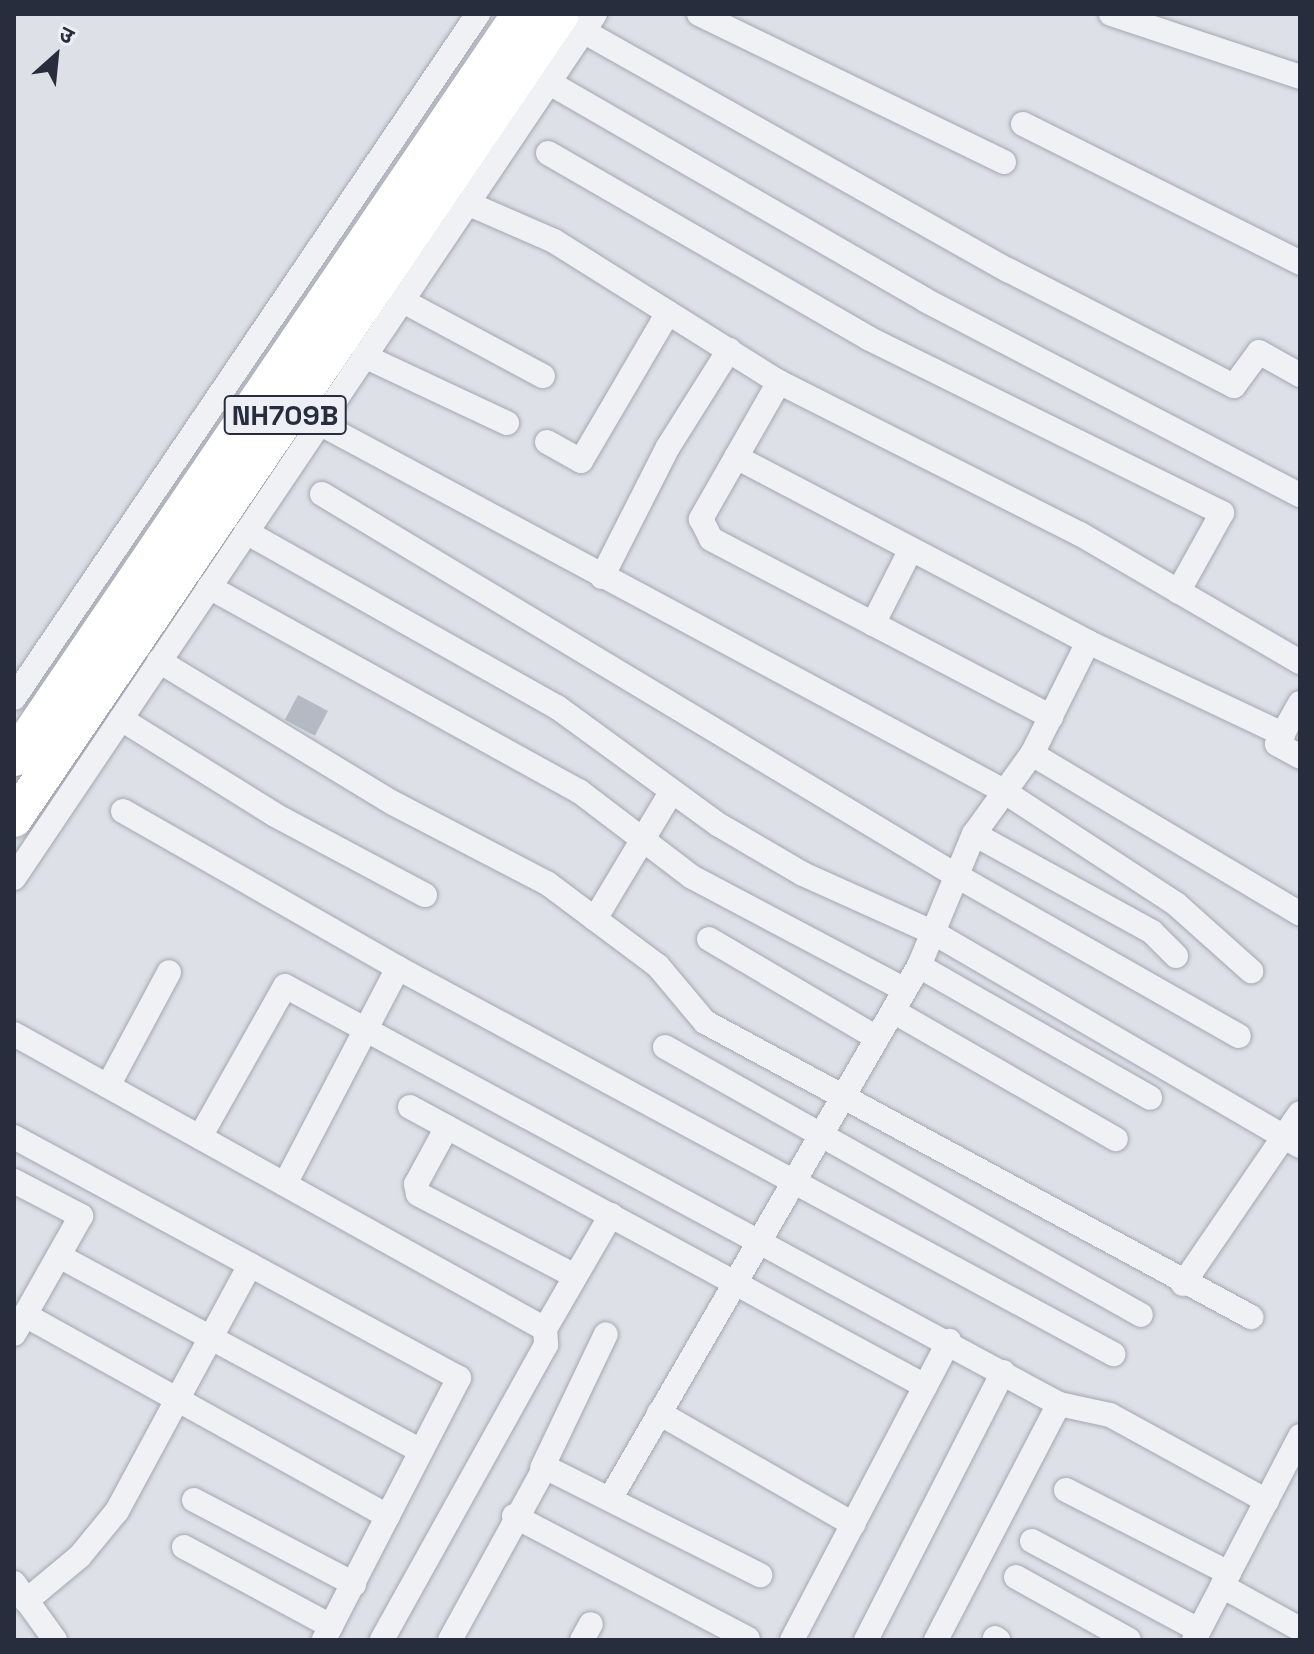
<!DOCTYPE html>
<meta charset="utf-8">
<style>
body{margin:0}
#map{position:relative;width:1314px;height:1654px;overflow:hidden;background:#dde0e7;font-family:"Space Grotesk","Noto Sans Devanagari",sans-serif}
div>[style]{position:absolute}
.building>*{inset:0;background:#b5b9c4;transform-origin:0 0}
.roads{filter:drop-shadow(0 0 2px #a3a7b1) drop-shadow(0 0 2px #a3a7b1)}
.minor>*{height:24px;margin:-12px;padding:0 12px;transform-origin:12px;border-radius:12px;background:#f0f1f5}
.highway>*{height:36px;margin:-18px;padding:0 18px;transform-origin:18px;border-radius:18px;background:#fff}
span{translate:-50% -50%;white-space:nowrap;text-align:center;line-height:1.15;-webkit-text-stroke:6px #edeff5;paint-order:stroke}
.shield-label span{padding:2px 6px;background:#edeff5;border:2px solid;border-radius:6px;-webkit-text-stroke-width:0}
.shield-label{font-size:28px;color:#272d3d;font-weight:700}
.frame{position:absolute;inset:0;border:16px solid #272d3d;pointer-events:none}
.north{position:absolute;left:16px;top:16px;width:80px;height:80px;-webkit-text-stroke:6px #edeff5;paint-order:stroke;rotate:27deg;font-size:22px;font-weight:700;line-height:32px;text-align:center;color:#272d3d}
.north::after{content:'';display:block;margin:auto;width:28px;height:36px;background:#272d3d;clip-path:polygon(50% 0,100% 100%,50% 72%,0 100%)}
</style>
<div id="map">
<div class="building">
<i style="left:298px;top:695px;width:34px;height:28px;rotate:28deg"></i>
</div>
<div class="roads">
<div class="minor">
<i style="left:699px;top:14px;width:339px;rotate:25.9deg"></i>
<i style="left:1111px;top:14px;width:199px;rotate:18.4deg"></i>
<i style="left:583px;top:31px;width:488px;rotate:29.4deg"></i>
<i style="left:1008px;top:270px;width:254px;rotate:27.2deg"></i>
<i style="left:1234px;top:386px;width:42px;rotate:-53.7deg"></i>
<i style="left:1259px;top:352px;width:47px;rotate:29.3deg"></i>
<i style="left:548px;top:82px;width:435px;rotate:30deg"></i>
<i style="left:925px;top:300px;width:423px;rotate:27.5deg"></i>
<i style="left:1023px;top:124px;width:310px;rotate:26.6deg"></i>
<i style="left:548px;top:153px;width:370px;rotate:30deg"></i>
<i style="left:868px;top:338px;width:395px;rotate:26.3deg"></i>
<i style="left:1222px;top:513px;width:90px;rotate:119.1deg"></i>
<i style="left:467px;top:203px;width:95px;rotate:23.6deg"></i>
<i style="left:554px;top:241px;width:266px;rotate:32.1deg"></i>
<i style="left:779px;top:382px;width:337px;rotate:26.8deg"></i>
<i style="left:1080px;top:534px;width:255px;rotate:30.2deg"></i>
<i style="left:401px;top:300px;width:161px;rotate:28.2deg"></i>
<i style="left:364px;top:356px;width:158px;rotate:25.1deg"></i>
<i style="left:779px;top:382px;width:158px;rotate:119.7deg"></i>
<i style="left:701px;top:519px;width:22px;rotate:63deg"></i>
<i style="left:711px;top:539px;width:384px;rotate:27.6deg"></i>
<i style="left:319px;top:423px;width:775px;rotate:28.25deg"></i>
<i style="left:1002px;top:790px;width:208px;rotate:33.2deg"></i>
<i style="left:1176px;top:904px;width:101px;rotate:41.8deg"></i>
<i style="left:547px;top:442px;width:39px;rotate:29deg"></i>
<i style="left:581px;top:461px;width:172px;rotate:-59.6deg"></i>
<i style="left:736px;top:457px;width:398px;rotate:27.7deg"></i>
<i style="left:1088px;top:642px;width:216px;rotate:25.3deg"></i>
<i style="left:322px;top:494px;width:741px;rotate:31.03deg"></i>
<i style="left:957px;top:876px;width:324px;rotate:29.6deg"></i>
<i style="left:246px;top:532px;width:357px;rotate:29.4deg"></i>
<i style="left:557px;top:707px;width:200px;rotate:36.1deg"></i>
<i style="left:719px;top:825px;width:97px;rotate:30.3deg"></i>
<i style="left:803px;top:874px;width:144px;rotate:24.2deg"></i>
<i style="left:934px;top:933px;width:423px;rotate:30.2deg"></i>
<i style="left:602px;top:577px;width:146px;rotate:-63.1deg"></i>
<i style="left:668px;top:447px;width:115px;rotate:-57.8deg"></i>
<i style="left:209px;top:587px;width:423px;rotate:28.9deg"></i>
<i style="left:579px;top:791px;width:142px;rotate:37.3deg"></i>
<i style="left:692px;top:877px;width:241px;rotate:27.9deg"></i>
<i style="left:873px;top:624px;width:84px;rotate:-63.1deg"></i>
<i style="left:159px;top:661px;width:274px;rotate:31.3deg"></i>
<i style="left:393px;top:803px;width:174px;rotate:27.5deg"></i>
<i style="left:547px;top:883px;width:139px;rotate:36.8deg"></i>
<i style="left:658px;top:966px;width:73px;rotate:50deg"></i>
<i style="left:705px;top:1022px;width:621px;rotate:28.38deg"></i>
<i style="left:14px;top:698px;width:827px;rotate:-55.85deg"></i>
<i style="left:1300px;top:703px;width:47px;rotate:119.3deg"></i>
<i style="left:1277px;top:744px;width:26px;rotate:29deg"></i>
<i style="left:121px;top:719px;width:181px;rotate:31.9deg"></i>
<i style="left:275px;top:815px;width:170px;rotate:28.1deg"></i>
<i style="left:1032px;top:754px;width:312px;rotate:30.8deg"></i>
<i style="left:123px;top:811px;width:317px;rotate:29.7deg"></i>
<i style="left:398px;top:968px;width:813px;rotate:28.36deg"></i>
<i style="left:974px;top:834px;width:203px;rotate:28.8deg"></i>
<i style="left:1152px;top:932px;width:34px;rotate:45deg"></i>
<i style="left:14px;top:878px;width:1041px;rotate:-56.08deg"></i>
<i style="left:595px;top:919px;width:149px;rotate:-59deg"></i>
<i style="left:709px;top:939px;width:195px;rotate:30.5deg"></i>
<i style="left:919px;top:966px;width:266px;rotate:29.7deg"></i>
<i style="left:893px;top:1011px;width:257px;rotate:29.9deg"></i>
<i style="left:14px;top:1034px;width:607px;rotate:29.05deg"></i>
<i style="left:545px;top:1329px;width:16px;rotate:86deg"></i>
<i style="left:546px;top:1345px;width:338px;rotate:119.1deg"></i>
<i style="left:665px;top:1047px;width:546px;rotate:29.38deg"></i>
<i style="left:108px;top:1086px;width:129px;rotate:-61.8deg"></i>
<i style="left:410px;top:1107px;width:586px;rotate:28.45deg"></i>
<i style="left:447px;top:1127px;width:65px;rotate:118.5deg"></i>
<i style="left:416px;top:1184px;width:10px;rotate:79deg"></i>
<i style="left:418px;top:1194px;width:177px;rotate:27.6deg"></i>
<i style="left:14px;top:1137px;width:506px;rotate:28.44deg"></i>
<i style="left:459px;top:1378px;width:295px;rotate:117.3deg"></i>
<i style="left:200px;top:1137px;width:173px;rotate:-60.6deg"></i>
<i style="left:285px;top:986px;width:880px;rotate:28.37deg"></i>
<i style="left:1059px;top:1404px;width:52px;rotate:12.2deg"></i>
<i style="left:1110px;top:1415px;width:179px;rotate:28.7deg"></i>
<i style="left:14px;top:1181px;width:76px;rotate:27.6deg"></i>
<i style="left:81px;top:1216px;width:114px;rotate:119.5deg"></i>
<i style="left:285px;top:1184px;width:244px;rotate:-62.4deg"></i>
<i style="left:59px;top:1256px;width:411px;rotate:28.3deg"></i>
<i style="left:1183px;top:1284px;width:207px;rotate:-55.6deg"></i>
<i style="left:545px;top:1329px;width:132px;rotate:-59.9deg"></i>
<i style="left:14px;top:1334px;width:22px;rotate:-60deg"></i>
<i style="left:25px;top:1315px;width:415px;rotate:29deg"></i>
<i style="left:659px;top:1413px;width:224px;rotate:29.8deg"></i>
<i style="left:542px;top:1468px;width:148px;rotate:-64.5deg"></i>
<i style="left:1066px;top:1490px;width:183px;rotate:27deg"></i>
<i style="left:610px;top:1499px;width:616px;rotate:-59.9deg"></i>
<i style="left:919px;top:966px;width:143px;rotate:-67.4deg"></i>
<i style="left:974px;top:834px;width:99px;rotate:-54.1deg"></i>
<i style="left:1032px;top:754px;width:125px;rotate:-63.4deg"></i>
<i style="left:194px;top:1500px;width:181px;rotate:27.7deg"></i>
<i style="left:514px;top:1516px;width:264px;rotate:27.7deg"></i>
<i style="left:1032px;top:1541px;width:189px;rotate:28.1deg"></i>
<i style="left:184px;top:1547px;width:167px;rotate:28.3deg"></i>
<i style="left:1016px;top:1577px;width:129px;rotate:29.1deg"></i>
<i style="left:14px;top:1583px;width:70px;rotate:54.3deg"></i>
<i style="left:1222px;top:1586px;width:89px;rotate:28.9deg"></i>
<i style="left:26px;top:1601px;width:70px;rotate:-39.8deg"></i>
<i style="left:80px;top:1556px;width:58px;rotate:-50.6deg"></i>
<i style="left:117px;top:1511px;width:280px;rotate:-61.6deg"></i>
<i style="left:995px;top:1638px;width:4px;rotate:34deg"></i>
<i style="left:450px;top:1640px;width:197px;rotate:-61.2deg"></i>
<i style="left:545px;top:1467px;width:241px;rotate:26.7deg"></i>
<i style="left:582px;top:1640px;width:18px;rotate:-61deg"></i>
<i style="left:792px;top:1640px;width:338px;rotate:-62.3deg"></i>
<i style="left:866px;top:1640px;width:301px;rotate:-62.9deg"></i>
<i style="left:936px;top:1640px;width:266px;rotate:-62.5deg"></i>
<i style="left:1194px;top:1640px;width:230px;rotate:-62.5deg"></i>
</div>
<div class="highway">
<i style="left:14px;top:758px;width:900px;rotate:-55.78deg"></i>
<i style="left:14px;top:819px;width:973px;rotate:-55.8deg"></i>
</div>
</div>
<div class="shield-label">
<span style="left:285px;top:415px">NH709B</span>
</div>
<div class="frame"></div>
<div class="north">उ</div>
</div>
